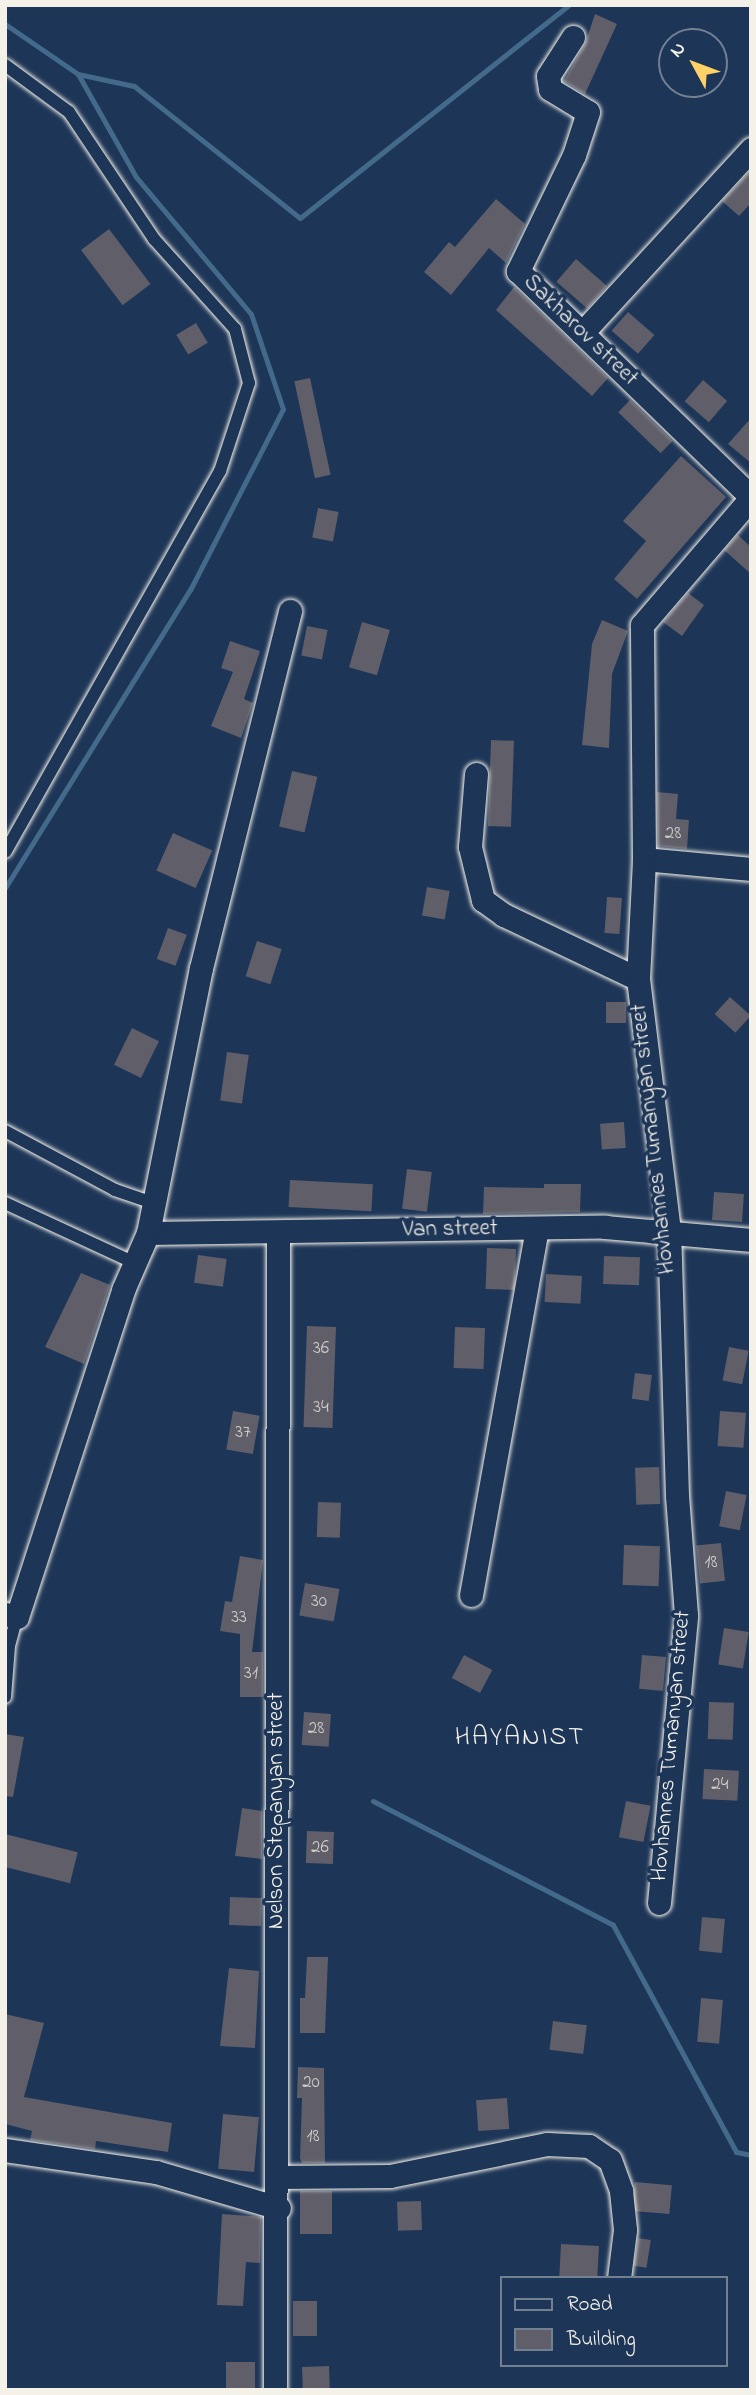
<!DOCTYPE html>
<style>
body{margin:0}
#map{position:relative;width:756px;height:2395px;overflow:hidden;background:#1d3557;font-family:"Indie Flower",sans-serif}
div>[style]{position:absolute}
.stream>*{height:5px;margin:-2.5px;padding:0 2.5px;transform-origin:2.5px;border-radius:2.5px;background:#436a8b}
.building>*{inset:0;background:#5f5e69;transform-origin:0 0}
.roads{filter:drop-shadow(0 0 2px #f4f1e8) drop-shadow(0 0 2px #f4f1e8)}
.lane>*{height:12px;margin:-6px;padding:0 6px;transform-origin:6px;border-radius:6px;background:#1d3557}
.street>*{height:23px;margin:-11.5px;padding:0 11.5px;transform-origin:11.5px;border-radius:11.5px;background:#1d3557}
span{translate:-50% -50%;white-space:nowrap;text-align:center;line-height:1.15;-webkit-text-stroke:7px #1d3557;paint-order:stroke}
.number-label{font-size:19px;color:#cfccc8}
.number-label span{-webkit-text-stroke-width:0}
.street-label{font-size:23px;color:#f4f1e8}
.quarter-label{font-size:26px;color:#f4f1e8;letter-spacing:2px}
.frame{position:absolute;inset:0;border:7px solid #f4f1e8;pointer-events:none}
.legend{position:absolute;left:500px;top:2276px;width:228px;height:91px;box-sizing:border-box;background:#1d3557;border:2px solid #738091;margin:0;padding:9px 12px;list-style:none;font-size:21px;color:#f4f1e8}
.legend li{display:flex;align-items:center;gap:14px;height:35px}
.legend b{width:35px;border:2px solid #738091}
.north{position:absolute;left:658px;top:28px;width:70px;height:70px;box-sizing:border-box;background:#1d3557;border:2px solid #738091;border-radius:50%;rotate:311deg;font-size:19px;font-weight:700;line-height:28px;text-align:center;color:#f4f1e8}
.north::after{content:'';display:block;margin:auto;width:24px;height:32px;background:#ffd166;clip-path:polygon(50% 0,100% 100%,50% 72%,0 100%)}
</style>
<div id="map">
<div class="stream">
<i style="left:5px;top:24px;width:88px;rotate:34.4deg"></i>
<i style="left:78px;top:74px;width:57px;rotate:12.1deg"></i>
<i style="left:134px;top:86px;width:212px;rotate:38.5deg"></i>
<i style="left:300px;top:218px;width:343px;rotate:-38.4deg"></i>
<i style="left:5px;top:888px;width:351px;rotate:-58.2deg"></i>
<i style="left:190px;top:590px;width:203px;rotate:-62.8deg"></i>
<i style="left:283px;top:409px;width:100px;rotate:-108.6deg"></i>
<i style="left:251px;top:314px;width:179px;rotate:-130deg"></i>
<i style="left:136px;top:177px;width:118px;rotate:-119.4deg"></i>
<i style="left:373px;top:1801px;width:270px;rotate:27.3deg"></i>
<i style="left:613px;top:1925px;width:258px;rotate:61.5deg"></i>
<i style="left:736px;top:2152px;width:15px;rotate:11deg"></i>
</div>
<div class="building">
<i style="clip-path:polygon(595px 14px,617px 24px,585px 94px,564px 81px,585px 44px)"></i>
<i style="clip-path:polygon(751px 170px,751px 203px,739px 216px,722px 201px)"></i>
<i style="clip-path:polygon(496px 199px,525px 224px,506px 263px,489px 248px,451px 295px,424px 272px,449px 242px,455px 247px)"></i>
<i style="left:109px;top:229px;width:69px;height:35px;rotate:53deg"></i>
<i style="left:576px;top:259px;width:41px;height:30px;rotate:41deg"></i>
<i style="clip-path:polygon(514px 287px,608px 378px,592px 396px,496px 310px)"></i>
<i style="left:628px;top:312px;width:35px;height:25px;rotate:41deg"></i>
<i style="left:196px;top:323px;width:23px;height:23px;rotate:59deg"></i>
<i style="left:310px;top:378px;width:99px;height:16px;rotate:78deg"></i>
<i style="left:703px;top:380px;width:32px;height:28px;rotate:41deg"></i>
<i style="left:630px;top:400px;width:59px;height:17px;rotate:44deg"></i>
<i style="clip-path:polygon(751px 418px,751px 463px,728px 444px)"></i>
<i style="clip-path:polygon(681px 456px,726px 497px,637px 599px,614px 579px,646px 541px,623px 521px)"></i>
<i style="left:318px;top:508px;width:21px;height:30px;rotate:11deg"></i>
<i style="clip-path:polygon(738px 535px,751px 547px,751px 574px,724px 550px)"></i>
<i style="clip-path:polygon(688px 593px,704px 605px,682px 636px,663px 622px)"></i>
<i style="clip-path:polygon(602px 620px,628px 631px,612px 674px,609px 748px,582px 745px,592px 644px)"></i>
<i style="left:362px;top:622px;width:29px;height:47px;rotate:16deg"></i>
<i style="left:307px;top:626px;width:21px;height:30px;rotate:11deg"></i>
<i style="clip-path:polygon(230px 641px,260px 651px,244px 699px,253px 703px,241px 738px,211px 726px,233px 672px,221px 668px)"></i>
<i style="left:491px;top:740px;width:23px;height:86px;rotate:2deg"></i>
<i style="left:292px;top:771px;width:26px;height:57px;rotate:13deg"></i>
<i style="clip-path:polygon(657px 792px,678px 794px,676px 819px,689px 820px,687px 849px,658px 846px)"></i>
<i style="left:173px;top:833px;width:43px;height:41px;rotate:24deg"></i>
<i style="left:427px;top:887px;width:23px;height:29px;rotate:10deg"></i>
<i style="left:607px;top:897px;width:15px;height:36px;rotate:4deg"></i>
<i style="left:168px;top:928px;width:20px;height:33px;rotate:20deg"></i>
<i style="left:257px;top:941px;width:26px;height:37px;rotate:18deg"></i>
<i style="left:730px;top:997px;width:28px;height:23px;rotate:42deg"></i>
<i style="left:606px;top:1002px;width:20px;height:21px"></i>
<i style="left:132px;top:1028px;width:30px;height:41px;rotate:26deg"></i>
<i style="left:227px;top:1052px;width:22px;height:49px;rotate:8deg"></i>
<i style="left:624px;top:1122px;width:26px;height:24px;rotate:86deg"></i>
<i style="left:407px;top:1169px;width:25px;height:40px;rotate:7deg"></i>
<i style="left:290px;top:1180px;width:83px;height:27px;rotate:3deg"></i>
<i style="clip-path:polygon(544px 1184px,581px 1184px,580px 1212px,483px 1214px,484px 1187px,544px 1188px)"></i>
<i style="left:714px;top:1192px;width:30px;height:28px;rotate:4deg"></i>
<i style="left:487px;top:1248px;width:29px;height:41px;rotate:2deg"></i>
<i style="left:198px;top:1255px;width:29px;height:28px;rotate:8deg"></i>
<i style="left:604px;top:1256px;width:36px;height:28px;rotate:2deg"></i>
<i style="clip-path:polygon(81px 1273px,110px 1285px,84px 1364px,45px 1347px)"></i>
<i style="left:546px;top:1274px;width:36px;height:28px;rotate:3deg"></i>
<i style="left:307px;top:1326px;width:29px;height:101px;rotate:2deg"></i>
<i style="left:455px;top:1327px;width:30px;height:41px;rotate:2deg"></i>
<i style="left:729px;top:1347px;width:20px;height:34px;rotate:11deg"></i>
<i style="left:635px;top:1373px;width:17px;height:26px;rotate:7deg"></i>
<i style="left:233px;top:1411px;width:27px;height:39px;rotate:10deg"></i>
<i style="left:720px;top:1411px;width:26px;height:35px;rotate:4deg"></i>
<i style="left:659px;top:1467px;width:37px;height:24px;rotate:88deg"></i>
<i style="left:726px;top:1491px;width:21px;height:36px;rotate:11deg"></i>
<i style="left:318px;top:1502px;width:23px;height:35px;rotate:2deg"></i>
<i style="left:721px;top:1543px;width:38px;height:25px;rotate:84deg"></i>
<i style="left:624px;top:1545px;width:36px;height:40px;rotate:2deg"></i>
<i style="clip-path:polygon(240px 1556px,263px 1560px,252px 1652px,263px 1652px,263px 1697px,240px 1697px,240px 1634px,220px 1631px,225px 1601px,232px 1602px)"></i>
<i style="left:305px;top:1583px;width:35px;height:33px;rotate:10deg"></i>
<i style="left:724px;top:1628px;width:25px;height:37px;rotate:9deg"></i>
<i style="left:464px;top:1655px;width:32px;height:26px;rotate:28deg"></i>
<i style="left:642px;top:1655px;width:24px;height:34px;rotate:5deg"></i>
<i style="left:709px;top:1702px;width:25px;height:37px;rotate:2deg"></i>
<i style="left:304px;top:1712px;width:27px;height:33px;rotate:4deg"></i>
<i style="clip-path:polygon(5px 1734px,24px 1737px,13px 1797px,5px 1796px)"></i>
<i style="left:704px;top:1769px;width:35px;height:30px;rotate:3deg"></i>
<i style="left:626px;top:1801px;width:25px;height:37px;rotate:11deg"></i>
<i style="clip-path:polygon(242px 1808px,262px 1811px,262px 1859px,235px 1856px)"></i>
<i style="left:307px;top:1831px;width:27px;height:32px;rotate:2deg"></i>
<i style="left:5px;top:1834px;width:75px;height:32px;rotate:14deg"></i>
<i style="left:230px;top:1897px;width:32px;height:28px;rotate:2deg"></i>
<i style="left:702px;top:1917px;width:23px;height:34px;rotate:5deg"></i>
<i style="clip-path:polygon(307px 1957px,328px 1957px,325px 2033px,300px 2033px,300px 1998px,305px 1998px)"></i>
<i style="clip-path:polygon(229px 1968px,259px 1971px,255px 2048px,220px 2046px)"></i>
<i style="left:701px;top:1998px;width:22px;height:44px;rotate:5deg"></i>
<i style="clip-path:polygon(5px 2014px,44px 2023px,24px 2097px,172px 2123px,168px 2152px,96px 2141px,95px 2149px,30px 2140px,32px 2131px,5px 2124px)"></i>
<i style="left:553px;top:2021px;width:34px;height:29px;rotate:7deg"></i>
<i style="clip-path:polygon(298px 2067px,324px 2068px,325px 2163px,302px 2163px,300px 2158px,302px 2098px,297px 2098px)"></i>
<i style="left:507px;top:2098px;width:31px;height:31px;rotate:86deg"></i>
<i style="left:223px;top:2114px;width:36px;height:55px;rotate:5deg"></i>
<i style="left:635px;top:2182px;width:37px;height:29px;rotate:5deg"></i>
<i style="left:300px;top:2191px;width:32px;height:43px"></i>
<i style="left:421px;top:2201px;width:29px;height:24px;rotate:88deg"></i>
<i style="clip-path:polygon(222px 2214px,261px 2217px,260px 2263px,246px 2262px,243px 2306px,217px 2305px)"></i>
<i style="left:638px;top:2238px;width:13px;height:28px;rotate:9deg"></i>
<i style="left:561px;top:2244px;width:38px;height:34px;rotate:3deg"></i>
<i style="left:293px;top:2301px;width:24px;height:35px"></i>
<i style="left:226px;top:2362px;width:29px;height:28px"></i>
<i style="left:329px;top:2366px;width:24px;height:27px;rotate:88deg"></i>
</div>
<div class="roads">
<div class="lane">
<i style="left:5px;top:65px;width:79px;rotate:36.3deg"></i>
<i style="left:69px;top:112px;width:153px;rotate:56.2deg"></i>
<i style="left:154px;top:239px;width:121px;rotate:48deg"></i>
<i style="left:235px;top:329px;width:56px;rotate:75.5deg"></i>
<i style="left:249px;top:383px;width:93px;rotate:108.2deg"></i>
<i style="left:220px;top:471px;width:437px;rotate:119.4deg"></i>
<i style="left:5px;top:1131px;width:125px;rotate:28.2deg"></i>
<i style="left:115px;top:1190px;width:39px;rotate:19deg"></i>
<i style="left:5px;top:1203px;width:143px;rotate:24.8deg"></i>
<i style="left:5px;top:1697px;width:51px;rotate:-85.5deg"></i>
<i style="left:9px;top:1646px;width:30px;rotate:-75deg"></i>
</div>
<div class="street">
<i style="left:573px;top:37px;width:46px;rotate:122.7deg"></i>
<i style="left:548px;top:76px;width:13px;rotate:81deg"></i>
<i style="left:550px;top:89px;width:44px;rotate:31.2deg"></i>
<i style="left:588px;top:112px;width:45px;rotate:108deg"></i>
<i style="left:574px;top:155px;width:129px;rotate:115.8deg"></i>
<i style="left:518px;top:271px;width:325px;rotate:44.1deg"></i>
<i style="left:582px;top:333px;width:250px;rotate:-47.4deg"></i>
<i style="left:476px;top:774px;width:73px;rotate:94.7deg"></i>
<i style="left:470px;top:847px;width:55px;rotate:76.2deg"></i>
<i style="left:483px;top:900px;width:26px;rotate:36deg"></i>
<i style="left:504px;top:915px;width:148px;rotate:25.5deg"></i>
<i style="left:644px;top:859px;width:107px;rotate:5.3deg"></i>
<i style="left:148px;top:1233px;width:457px;rotate:-0.8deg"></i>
<i style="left:605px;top:1227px;width:147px;rotate:5.1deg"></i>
<i style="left:471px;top:1595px;width:372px;rotate:-79.8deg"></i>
<i style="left:5px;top:1614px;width:12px;rotate:14deg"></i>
<i style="left:17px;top:1617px;width:344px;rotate:-72deg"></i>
<i style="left:123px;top:1290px;width:62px;rotate:-66.3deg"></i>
<i style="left:148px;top:1233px;width:270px;rotate:-78.7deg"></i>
<i style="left:201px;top:968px;width:368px;rotate:-76deg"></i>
<i style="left:659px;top:1903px;width:289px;rotate:-84.6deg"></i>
<i style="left:686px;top:1615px;width:119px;rotate:-94.3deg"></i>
<i style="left:677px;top:1496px;width:265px;rotate:-91.7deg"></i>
<i style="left:669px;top:1231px;width:254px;rotate:-97deg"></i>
<i style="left:638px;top:979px;width:120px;rotate:-87.1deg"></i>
<i style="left:644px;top:859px;width:234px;rotate:-90.5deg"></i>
<i style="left:642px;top:625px;width:167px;rotate:-49.4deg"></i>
<i style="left:5px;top:2150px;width:153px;rotate:8.3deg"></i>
<i style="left:156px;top:2172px;width:128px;rotate:16.3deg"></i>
<i style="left:277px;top:2177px;width:113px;rotate:-0.5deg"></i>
<i style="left:390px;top:2176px;width:160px;rotate:-11.5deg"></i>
<i style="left:547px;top:2144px;width:42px;rotate:2.7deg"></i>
<i style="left:589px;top:2146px;width:25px;rotate:34deg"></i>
<i style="left:610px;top:2160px;width:33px;rotate:70deg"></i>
<i style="left:621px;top:2191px;width:39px;rotate:84deg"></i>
<i style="left:625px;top:2230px;width:48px;rotate:97.1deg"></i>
<i style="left:275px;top:2390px;width:1158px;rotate:-89.85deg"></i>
</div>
</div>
<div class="number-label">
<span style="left:673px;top:834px">28</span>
<span style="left:321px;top:1349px">36</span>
<span style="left:321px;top:1408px">34</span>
<span style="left:243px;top:1433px">37</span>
<span style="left:711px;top:1563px">18</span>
<span style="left:319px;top:1602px">30</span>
<span style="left:239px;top:1618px">33</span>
<span style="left:251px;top:1674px">31</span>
<span style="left:316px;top:1729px">28</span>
<span style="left:720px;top:1785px">24</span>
<span style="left:320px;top:1848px">26</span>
<span style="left:311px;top:2083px">20</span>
<span style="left:313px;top:2137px">18</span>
</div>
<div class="street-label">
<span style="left:580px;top:331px;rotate:44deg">Sakharov street</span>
<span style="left:654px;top:1139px;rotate:-96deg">Hovhannes Tumanyan street</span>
<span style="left:450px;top:1230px;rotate:-1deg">Van street</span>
<span style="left:672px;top:1746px;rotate:-85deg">Hovhannes Tumanyan street</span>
<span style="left:277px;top:1811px;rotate:-90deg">Nelson Stepanyan street</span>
</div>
<div class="quarter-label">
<span style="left:520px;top:1739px">HAYANIST</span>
</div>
<div class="frame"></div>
<ul class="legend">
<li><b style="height:9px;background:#1d3557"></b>Road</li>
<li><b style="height:19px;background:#5f5e69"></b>Building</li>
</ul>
<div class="north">N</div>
</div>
